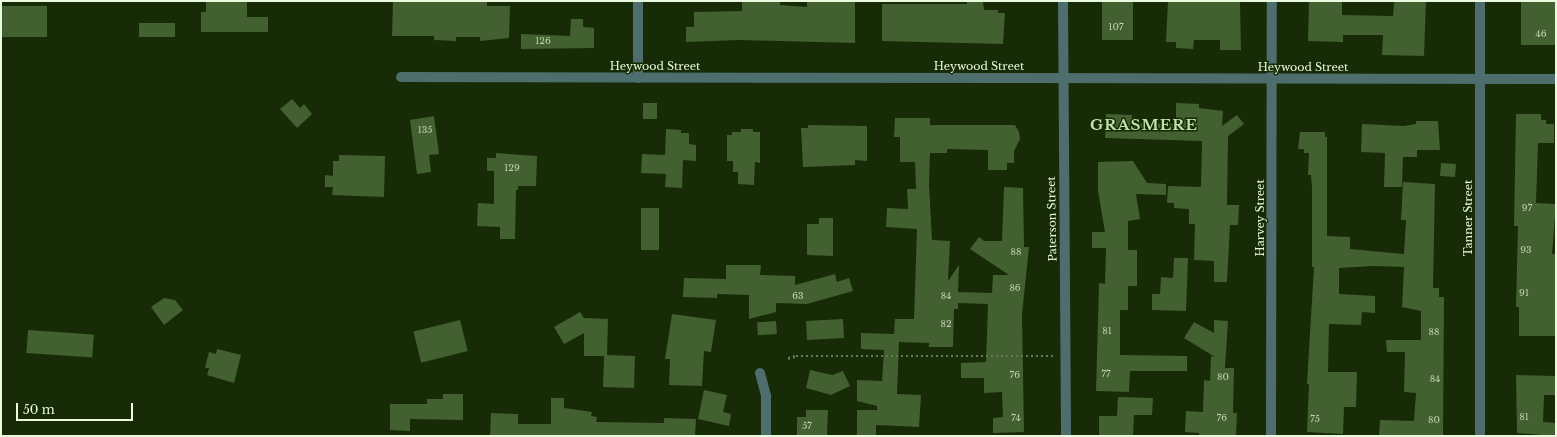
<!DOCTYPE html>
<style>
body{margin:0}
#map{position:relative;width:1557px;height:437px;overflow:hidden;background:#162b06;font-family:"Libre Baskerville",serif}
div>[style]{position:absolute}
.building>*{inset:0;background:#436030;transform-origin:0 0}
.path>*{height:2.5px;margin-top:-1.25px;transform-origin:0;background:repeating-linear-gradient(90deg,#657857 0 2px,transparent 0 5px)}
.minor>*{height:10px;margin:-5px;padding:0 5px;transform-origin:5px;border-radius:5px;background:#4e6e6d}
span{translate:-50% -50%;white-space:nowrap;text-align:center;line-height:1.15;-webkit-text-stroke:3px #162b06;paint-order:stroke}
.number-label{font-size:9px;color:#c0d4b3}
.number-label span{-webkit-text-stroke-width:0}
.street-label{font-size:11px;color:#e9fadf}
.district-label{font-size:15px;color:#c1e3ac;font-weight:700;letter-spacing:1px}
.frame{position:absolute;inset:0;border:2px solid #e9fadf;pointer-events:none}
.scale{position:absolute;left:16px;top:403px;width:117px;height:18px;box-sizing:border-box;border:2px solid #e9fadf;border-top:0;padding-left:5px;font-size:12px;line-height:14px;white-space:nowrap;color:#e9fadf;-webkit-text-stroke:3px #162b06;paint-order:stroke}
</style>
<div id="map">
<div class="building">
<i style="clip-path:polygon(206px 1px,247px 1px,247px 17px,268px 17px,268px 32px,201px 32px,201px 12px,206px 12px)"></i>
<i style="clip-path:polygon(393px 1px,487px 1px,487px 6px,510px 6px,509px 38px,480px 41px,480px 37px,456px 37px,456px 41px,434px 40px,434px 36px,392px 36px)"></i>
<i style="clip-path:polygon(742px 1px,780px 1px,780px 5px,807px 7px,807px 2px,855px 1px,855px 43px,739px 40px,686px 42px,686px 27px,694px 27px,694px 12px,742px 11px)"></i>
<i style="clip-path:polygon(967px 1px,983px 1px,984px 10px,998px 10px,998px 13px,1005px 13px,1003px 44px,882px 41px,882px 4px,967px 4px)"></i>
<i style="left:1102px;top:1px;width:31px;height:39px"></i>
<i style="clip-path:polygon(1168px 1px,1240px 1px,1241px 50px,1220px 50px,1220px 40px,1194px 40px,1193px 49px,1176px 48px,1176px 42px,1166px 42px)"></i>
<i style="clip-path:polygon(1309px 1px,1342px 1px,1342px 15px,1393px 16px,1394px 1px,1426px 1px,1424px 56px,1382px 55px,1383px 35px,1343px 35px,1343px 42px,1308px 41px)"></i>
<i style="left:1521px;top:1px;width:35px;height:44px"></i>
<i style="left:1px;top:6px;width:46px;height:31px"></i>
<i style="clip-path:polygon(571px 19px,583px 19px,583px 27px,594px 28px,594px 48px,521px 49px,521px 34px,570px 36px)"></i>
<i style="left:175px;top:23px;width:14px;height:36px;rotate:90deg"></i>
<i style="clip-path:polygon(292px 99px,300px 108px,304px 104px,312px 114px,297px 128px,280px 109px)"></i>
<i style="left:657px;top:103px;width:16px;height:14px;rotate:90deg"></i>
<i style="clip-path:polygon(1176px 103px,1199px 104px,1199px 108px,1223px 111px,1222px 126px,1237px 115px,1244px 124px,1228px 136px,1227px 205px,1239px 205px,1238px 225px,1230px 225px,1227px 282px,1214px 282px,1214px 261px,1194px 260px,1195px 224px,1189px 224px,1189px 209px,1174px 208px,1174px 203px,1167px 203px,1168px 186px,1201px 187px,1202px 141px,1105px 138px,1106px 114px,1132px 115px,1132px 123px,1176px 124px)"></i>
<i style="clip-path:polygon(1516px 114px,1541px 114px,1541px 120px,1546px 120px,1546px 124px,1554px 124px,1554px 143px,1538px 143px,1536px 203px,1556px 204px,1552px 254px,1556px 254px,1555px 336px,1519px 336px,1519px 307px,1516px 307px,1518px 226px,1514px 226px)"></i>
<i style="clip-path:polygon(434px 116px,439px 154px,429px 155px,431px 172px,417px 174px,410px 120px)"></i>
<i style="clip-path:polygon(895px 118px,930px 118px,930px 125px,1015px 125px,1019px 132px,1020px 139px,1014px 151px,1014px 163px,1007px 163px,1007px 170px,988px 170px,988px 150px,947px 149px,947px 153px,930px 153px,929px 184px,932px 240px,950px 241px,948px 281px,959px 265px,958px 292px,992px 293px,993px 275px,1009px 275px,970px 249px,979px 237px,984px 241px,1002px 241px,1004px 187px,1023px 188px,1024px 247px,1029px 247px,1022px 314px,1024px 432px,993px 433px,993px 418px,1003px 417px,1002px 392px,984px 393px,984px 378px,961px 378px,961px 363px,986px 362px,988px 304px,958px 303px,958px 309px,954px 309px,953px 347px,929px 347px,929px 343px,899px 342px,897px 394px,921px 395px,919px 427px,876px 425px,876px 436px,857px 436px,857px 410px,877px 410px,877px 406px,857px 401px,857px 380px,882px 381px,884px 350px,861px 349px,861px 333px,894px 334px,895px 319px,914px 319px,917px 229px,886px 227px,887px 208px,908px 209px,907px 189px,916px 189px,915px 162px,900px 162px,900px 137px,894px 137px)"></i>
<i style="clip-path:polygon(1416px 121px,1438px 121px,1440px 150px,1417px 150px,1417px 157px,1403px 157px,1402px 187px,1384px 187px,1385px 153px,1361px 152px,1362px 124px,1404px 126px,1416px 124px)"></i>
<i style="clip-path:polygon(808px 125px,867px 126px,867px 161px,855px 160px,855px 165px,803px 167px,801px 128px,808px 128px)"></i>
<i style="clip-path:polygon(666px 129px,681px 130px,681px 133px,689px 133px,689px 144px,696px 145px,696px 161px,683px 160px,682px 188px,665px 187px,666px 174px,641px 173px,642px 154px,665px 155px)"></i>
<i style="clip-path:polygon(741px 129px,753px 129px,753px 132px,760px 132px,760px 163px,755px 162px,754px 185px,738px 184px,738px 172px,733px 172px,733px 161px,727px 161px,727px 135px,732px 135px,732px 132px,741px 132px)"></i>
<i style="clip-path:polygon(1300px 132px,1325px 132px,1325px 137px,1327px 137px,1327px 236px,1350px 237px,1350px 249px,1404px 254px,1406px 220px,1401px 220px,1403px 182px,1435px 184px,1433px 288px,1439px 288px,1439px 297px,1444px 297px,1443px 436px,1379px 435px,1380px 420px,1414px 421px,1416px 393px,1404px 392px,1405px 352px,1387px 352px,1386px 340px,1421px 340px,1421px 311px,1402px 307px,1404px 267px,1374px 266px,1339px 268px,1339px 294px,1375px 296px,1375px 313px,1362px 312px,1361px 325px,1329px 324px,1328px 372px,1357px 372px,1356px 407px,1344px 407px,1343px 434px,1307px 432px,1309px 384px,1307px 384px,1314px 267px,1312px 267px,1312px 188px,1311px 175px,1308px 175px,1309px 153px,1304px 153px,1304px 149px,1298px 149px)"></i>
<i style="clip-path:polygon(496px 153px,537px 156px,536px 186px,518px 186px,518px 190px,516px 190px,515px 239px,500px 239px,500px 227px,477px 226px,478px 203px,494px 204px,494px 171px,487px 171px,487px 158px,496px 158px)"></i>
<i style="clip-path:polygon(339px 155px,385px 156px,384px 197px,332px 195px,333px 187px,325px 187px,325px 175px,333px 176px,333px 161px,339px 161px)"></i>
<i style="clip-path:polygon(1133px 161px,1147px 183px,1166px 184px,1166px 195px,1136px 194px,1140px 219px,1128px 221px,1128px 250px,1137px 250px,1137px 286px,1128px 286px,1128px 310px,1120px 310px,1120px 355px,1187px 356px,1187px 371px,1130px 371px,1129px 392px,1096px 391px,1099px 283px,1105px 284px,1106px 248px,1092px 248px,1092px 232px,1105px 232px,1098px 191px,1098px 162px)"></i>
<i style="left:1441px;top:163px;width:15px;height:13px;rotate:4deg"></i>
<i style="left:641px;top:208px;width:18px;height:42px"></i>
<i style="clip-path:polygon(819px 218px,833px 218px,833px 256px,807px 255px,807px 224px,819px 224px)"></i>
<i style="clip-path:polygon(1174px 258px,1188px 258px,1186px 311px,1152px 310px,1152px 294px,1160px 294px,1161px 277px,1173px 278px)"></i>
<i style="clip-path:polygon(726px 265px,761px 265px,760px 275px,795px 276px,795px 285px,835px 274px,837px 282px,849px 278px,853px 291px,807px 304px,776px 303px,776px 312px,749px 319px,749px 295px,717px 294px,717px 298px,683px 297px,684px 278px,726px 279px)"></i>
<i style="clip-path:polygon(164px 298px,175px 300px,183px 310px,164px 325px,151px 307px)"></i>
<i style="clip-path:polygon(580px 312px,584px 318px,608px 319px,607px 355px,635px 356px,634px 388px,603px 387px,604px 356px,584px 356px,584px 333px,564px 344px,554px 327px)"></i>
<i style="clip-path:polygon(672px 314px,716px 320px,711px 352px,704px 351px,702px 386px,669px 385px,670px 359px,665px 359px)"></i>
<i style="left:843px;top:319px;width:19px;height:37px;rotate:87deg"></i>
<i style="left:460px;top:320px;width:32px;height:48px;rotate:76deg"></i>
<i style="clip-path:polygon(1214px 320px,1228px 321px,1225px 368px,1234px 368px,1233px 413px,1237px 413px,1236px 436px,1199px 436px,1199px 433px,1185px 432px,1186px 411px,1203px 412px,1204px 380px,1210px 381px,1211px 356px,1215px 357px,1184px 338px,1194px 322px,1214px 333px)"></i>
<i style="left:776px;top:321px;width:13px;height:19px;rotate:86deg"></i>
<i style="left:28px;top:330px;width:66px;height:23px;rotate:4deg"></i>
<i style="clip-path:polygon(217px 349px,241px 355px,234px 383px,207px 375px,209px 368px,205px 368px,209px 352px,216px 354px)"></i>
<i style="clip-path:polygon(810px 370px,832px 375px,843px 371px,850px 386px,831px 395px,806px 388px)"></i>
<i style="clip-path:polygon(1516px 375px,1556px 376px,1556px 395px,1544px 395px,1543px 422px,1556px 423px,1556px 436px,1517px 433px)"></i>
<i style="clip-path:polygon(704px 390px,727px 395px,723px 412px,731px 414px,729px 426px,698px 419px)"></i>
<i style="clip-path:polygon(443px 394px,463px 394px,463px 420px,410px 419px,410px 431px,390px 430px,390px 404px,427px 404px,427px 399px,443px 399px)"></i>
<i style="clip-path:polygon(1118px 397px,1153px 398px,1152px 415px,1134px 415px,1133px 436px,1099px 436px,1099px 416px,1117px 416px)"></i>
<i style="clip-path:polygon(551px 398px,564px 398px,564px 408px,592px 412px,591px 416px,597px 417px,596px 422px,664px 423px,664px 418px,696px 419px,695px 436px,490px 436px,491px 413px,518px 414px,518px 424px,551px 424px)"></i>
<i style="clip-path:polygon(806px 410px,828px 410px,827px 436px,797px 436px,797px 417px,806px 417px)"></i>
</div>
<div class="path">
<i style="left:788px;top:358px;width:8px;rotate:-14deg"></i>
<i style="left:796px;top:356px;width:257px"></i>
</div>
<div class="minor">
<i style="left:638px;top:1px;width:77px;rotate:90deg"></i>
<i style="left:1063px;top:1px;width:435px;rotate:89.6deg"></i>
<i style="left:401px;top:77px;width:1155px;rotate:0.1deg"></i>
<i style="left:760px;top:373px;width:24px;rotate:75deg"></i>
<i style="left:766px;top:396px;width:40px;rotate:90deg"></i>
<i style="left:1271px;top:436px;width:435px;rotate:-89.9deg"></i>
<i style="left:1480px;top:436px;width:435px;rotate:-90deg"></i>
</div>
<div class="number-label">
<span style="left:1116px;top:27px">107</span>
<span style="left:1541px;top:34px">46</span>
<span style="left:543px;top:41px">126</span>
<span style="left:425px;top:130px">135</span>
<span style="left:512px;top:168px">129</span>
<span style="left:1527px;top:208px">97</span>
<span style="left:1526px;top:250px">93</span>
<span style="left:1016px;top:252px">88</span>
<span style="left:1015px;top:288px">86</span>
<span style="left:1524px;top:293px">91</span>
<span style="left:798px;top:296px">63</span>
<span style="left:946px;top:296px">84</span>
<span style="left:946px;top:324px">82</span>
<span style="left:1107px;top:331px">81</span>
<span style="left:1434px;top:332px">88</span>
<span style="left:1106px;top:374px">77</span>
<span style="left:1015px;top:375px">76</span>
<span style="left:1223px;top:377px">80</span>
<span style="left:1435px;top:379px">84</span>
<span style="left:1524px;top:417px">81</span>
<span style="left:1016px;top:418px">74</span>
<span style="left:1222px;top:418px">76</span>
<span style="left:1315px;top:419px">75</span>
<span style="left:1434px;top:420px">80</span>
<span style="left:807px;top:426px">57</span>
</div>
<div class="street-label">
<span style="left:655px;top:66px">Heywood Street</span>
<span style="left:979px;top:66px">Heywood Street</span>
<span style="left:1303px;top:67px">Heywood Street</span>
<span style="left:1260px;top:218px;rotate:-90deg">Harvey Street</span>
<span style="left:1468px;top:218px;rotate:-90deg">Tanner Street</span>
<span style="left:1052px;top:219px;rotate:-91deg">Paterson Street</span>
</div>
<div class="district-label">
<span style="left:1144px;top:125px">GRASMERE</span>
</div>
<div class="frame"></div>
<div class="scale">50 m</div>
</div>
